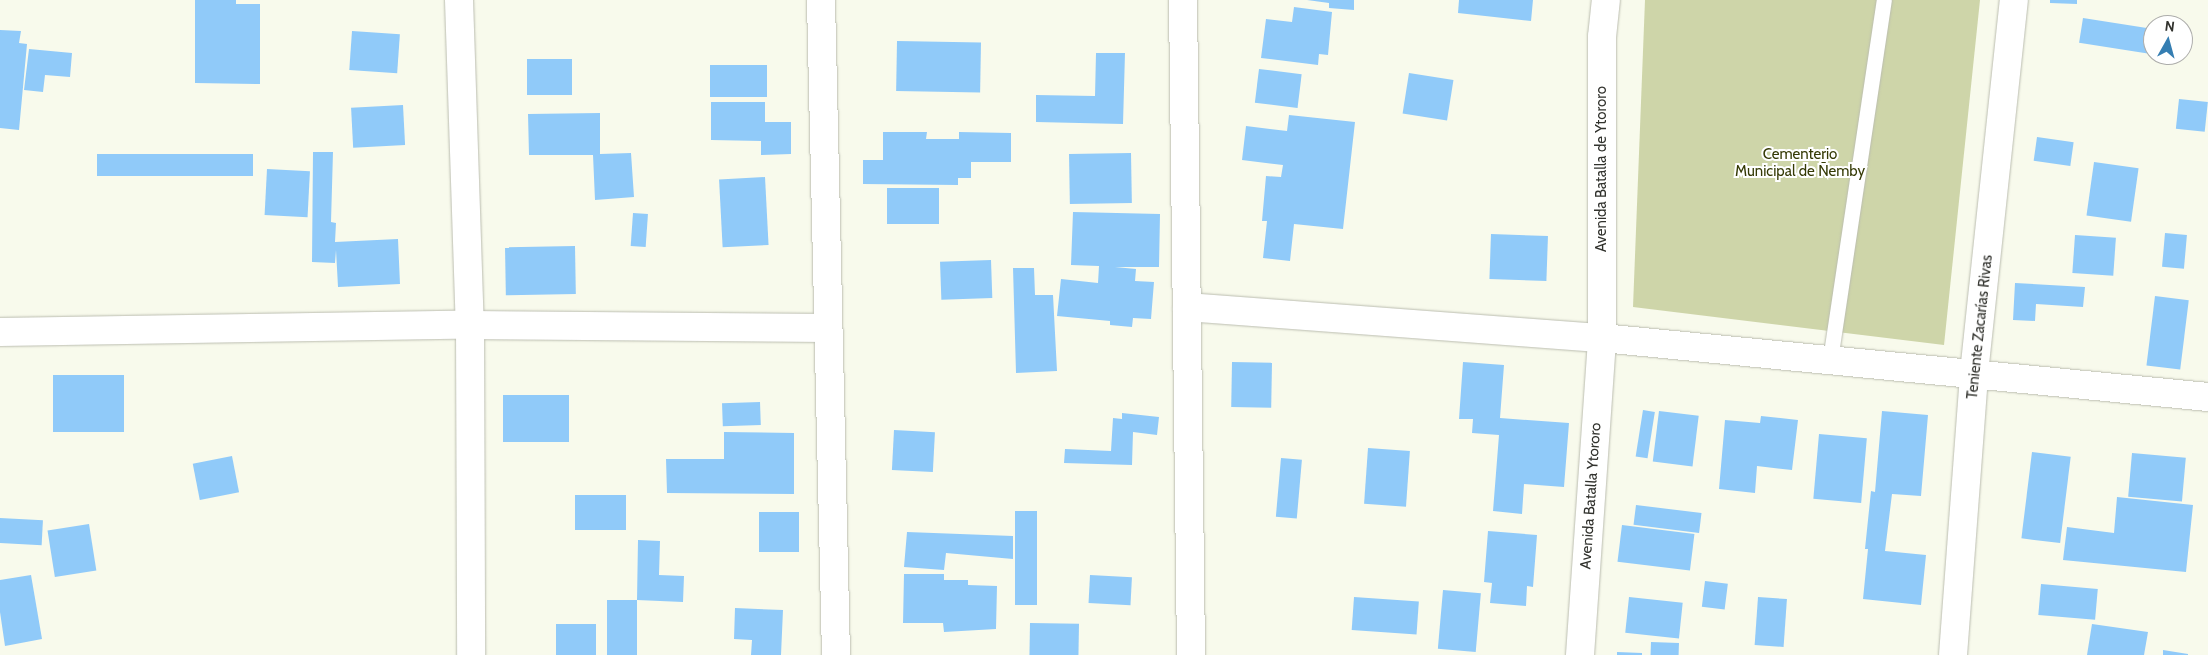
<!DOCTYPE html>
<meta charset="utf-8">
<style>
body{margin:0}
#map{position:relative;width:2208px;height:655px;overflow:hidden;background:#f8faec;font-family:Cabin,sans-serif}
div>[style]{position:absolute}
.green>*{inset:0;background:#ced5a9}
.building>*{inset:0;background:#90caf9;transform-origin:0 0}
.roads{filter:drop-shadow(0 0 1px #bbbdb0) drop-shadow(0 0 1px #bbbdb0)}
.lane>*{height:15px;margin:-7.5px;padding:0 7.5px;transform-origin:7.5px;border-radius:7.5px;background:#fff}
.street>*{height:28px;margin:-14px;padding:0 14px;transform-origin:14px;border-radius:14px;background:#fff}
.secondary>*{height:28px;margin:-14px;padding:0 14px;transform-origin:14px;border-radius:14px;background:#fff}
span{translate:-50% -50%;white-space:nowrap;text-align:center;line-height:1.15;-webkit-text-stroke:4px #fff;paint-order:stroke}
.park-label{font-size:15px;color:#353a05}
.street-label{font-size:15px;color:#31322d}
.north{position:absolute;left:2143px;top:15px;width:50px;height:50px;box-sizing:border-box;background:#fff;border:1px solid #adadab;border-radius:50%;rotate:7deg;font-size:14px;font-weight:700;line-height:20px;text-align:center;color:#31322d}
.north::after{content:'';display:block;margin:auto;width:18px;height:22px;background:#357eb2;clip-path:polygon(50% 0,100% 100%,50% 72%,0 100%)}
</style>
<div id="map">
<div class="green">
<i style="clip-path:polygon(1645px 0,1980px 0,1944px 345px,1633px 307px)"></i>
</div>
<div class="building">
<i style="clip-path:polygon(195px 0,236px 0,236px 4px,260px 4px,260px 84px,195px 83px)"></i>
<i style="clip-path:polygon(1307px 0,1354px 0,1354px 10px,1329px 8px,1329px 3px)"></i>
<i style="clip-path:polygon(1459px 0,1533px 0,1531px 21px,1458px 13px)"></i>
<i style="clip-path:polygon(2050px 0,2077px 0,2077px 4px,2050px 3px)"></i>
<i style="clip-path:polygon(1294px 7px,1332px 12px,1328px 55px,1319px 54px,1318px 65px,1261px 58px,1266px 19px,1292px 22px)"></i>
<i style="left:2083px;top:18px;width:71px;height:25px;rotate:9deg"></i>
<i style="clip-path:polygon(0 30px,21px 31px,19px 43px,27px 44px,19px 130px,0 128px)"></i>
<i style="left:352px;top:31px;width:48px;height:39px;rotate:4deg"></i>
<i style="left:897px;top:41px;width:84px;height:50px;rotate:1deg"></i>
<i style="clip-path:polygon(29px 49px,72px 53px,70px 77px,45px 75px,43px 92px,24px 90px)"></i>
<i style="clip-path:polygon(1096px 53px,1125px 53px,1123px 124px,1036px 122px,1036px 95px,1095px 96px)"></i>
<i style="clip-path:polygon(2155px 55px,2183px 55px,2182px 60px)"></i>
<i style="left:527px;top:59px;width:45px;height:36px"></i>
<i style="left:710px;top:65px;width:57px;height:32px"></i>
<i style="left:1259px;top:69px;width:43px;height:34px;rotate:7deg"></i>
<i style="left:1409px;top:73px;width:45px;height:41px;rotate:9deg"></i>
<i style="left:2179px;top:99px;width:29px;height:30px;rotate:6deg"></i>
<i style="clip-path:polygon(711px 102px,765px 102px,765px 122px,791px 122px,791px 154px,761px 155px,761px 141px,711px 140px)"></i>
<i style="left:403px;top:105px;width:40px;height:52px;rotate:87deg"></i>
<i style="clip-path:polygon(600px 113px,600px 154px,631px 153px,634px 197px,595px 200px,593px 155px,529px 155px,528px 114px)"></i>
<i style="clip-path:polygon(1289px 115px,1355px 122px,1343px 229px,1294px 224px,1290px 261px,1263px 258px,1267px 221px,1262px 221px,1266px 176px,1281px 177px,1283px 165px,1242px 160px,1246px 126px,1287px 131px)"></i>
<i style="clip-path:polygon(883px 132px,927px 132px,926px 139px,959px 139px,959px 132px,1011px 133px,1011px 162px,971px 162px,971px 178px,958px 178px,958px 185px,863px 184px,863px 160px,883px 160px)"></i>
<i style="left:2037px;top:137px;width:37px;height:24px;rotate:8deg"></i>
<i style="clip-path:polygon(313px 152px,333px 152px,331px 222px,336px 223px,335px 242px,398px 239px,400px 284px,338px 287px,336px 250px,335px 263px,312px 262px)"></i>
<i style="left:1131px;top:153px;width:50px;height:62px;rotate:89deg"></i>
<i style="left:97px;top:154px;width:156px;height:22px"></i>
<i style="left:2094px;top:162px;width:45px;height:54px;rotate:8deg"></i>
<i style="left:267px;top:169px;width:43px;height:46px;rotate:3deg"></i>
<i style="left:765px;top:177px;width:68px;height:46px;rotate:87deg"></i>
<i style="left:887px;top:188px;width:52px;height:36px"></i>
<i style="clip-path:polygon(1073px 212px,1160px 214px,1159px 267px,1115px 267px,1136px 269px,1135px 281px,1154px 282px,1151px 319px,1133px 318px,1132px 327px,1110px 325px,1110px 321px,1057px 316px,1061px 279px,1098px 283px,1099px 266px,1071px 265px)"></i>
<i style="left:633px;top:213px;width:15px;height:33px;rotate:4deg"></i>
<i style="left:2165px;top:233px;width:22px;height:34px;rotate:5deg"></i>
<i style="left:1491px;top:234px;width:57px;height:45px;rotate:2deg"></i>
<i style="left:2075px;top:235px;width:41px;height:38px;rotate:4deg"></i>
<i style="left:575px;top:246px;width:48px;height:70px;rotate:89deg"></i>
<i style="left:991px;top:260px;width:38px;height:51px;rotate:88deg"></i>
<i style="clip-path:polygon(1013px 268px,1034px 268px,1035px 295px,1053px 295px,1057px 371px,1016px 373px)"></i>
<i style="clip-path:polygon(2015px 283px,2085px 287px,2083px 307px,2036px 304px,2035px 321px,2013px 320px)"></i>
<i style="left:2155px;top:296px;width:34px;height:70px;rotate:7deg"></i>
<i style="left:1232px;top:362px;width:40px;height:45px;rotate:1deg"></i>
<i style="clip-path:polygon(1463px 362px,1504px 365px,1500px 418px,1569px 423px,1564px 487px,1524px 484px,1522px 514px,1493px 511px,1499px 435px,1472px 433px,1473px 419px,1459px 419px)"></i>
<i style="left:124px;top:375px;width:57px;height:71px;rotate:90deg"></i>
<i style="left:503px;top:395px;width:66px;height:47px"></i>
<i style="left:760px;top:402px;width:23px;height:38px;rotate:88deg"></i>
<i style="left:1643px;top:410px;width:12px;height:47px;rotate:9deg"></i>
<i style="left:1659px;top:411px;width:40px;height:51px;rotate:7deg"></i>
<i style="clip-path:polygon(1882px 411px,1928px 415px,1921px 496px,1892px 494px,1885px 551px,1926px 555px,1921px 605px,1863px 599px,1868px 549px,1865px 549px,1871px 491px,1875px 492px)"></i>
<i style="clip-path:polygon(1122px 413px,1159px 417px,1157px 435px,1133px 432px,1132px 465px,1064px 463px,1065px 449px,1111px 451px,1113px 418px,1122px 419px)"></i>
<i style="clip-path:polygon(1761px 416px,1798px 420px,1792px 470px,1757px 466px,1755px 493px,1719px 489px,1725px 420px,1760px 423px)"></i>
<i style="left:894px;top:430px;width:41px;height:40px;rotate:3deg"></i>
<i style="clip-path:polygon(724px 432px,794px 433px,794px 494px,667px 493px,666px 459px,724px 459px)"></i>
<i style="left:1819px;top:434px;width:48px;height:65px;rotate:5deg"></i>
<i style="left:1368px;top:448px;width:42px;height:56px;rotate:4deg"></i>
<i style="left:2032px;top:452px;width:39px;height:87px;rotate:7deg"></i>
<i style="left:2132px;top:453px;width:54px;height:44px;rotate:5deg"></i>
<i style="left:232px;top:456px;width:37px;height:40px;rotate:79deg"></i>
<i style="left:1281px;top:458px;width:21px;height:59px;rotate:5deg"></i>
<i style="left:575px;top:495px;width:51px;height:35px"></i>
<i style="clip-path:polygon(2117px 497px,2193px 505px,2186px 572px,2063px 560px,2067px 527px,2114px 533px)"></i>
<i style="left:1636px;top:505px;width:66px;height:20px;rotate:7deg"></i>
<i style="left:1015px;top:511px;width:22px;height:94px"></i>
<i style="left:759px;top:512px;width:40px;height:40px"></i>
<i style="left:0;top:518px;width:43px;height:25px;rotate:3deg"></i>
<i style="left:89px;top:524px;width:47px;height:42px;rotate:81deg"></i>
<i style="left:1622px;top:525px;width:73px;height:37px;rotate:7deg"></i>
<i style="clip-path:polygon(1488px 531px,1537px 535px,1533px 587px,1527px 586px,1526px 606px,1490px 603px,1492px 583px,1484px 582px)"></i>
<i style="clip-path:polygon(907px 532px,1013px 536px,1013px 559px,946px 553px,944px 570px,904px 567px)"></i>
<i style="clip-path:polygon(638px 540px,660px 541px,659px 575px,684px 576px,683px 602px,637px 600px)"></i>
<i style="clip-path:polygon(904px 574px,944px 574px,944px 580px,968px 580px,968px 585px,997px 586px,996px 629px,944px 632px,943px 623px,903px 623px)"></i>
<i style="clip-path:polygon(31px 575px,42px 639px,5px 646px,0 612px,0 580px)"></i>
<i style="left:1090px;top:575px;width:42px;height:28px;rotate:3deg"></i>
<i style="left:1705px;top:581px;width:23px;height:26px;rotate:7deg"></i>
<i style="left:2041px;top:584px;width:57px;height:31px;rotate:5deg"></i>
<i style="left:1443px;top:590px;width:38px;height:59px;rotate:5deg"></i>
<i style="left:1354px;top:597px;width:65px;height:33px;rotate:4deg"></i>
<i style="left:1629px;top:597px;width:54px;height:36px;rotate:6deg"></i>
<i style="left:1758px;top:597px;width:29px;height:48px;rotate:4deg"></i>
<i style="left:607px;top:600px;width:30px;height:55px"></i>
<i style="clip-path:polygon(735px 608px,783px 610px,781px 655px,751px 655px,752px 640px,734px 639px)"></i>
<i style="left:1030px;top:623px;width:49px;height:32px;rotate:1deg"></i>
<i style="left:556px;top:624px;width:40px;height:31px"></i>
<i style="clip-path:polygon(2092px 624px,2148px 632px,2144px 655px,2087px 655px)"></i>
<i style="left:1651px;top:642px;width:28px;height:13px;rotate:2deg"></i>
<i style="clip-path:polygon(2163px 650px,2188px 654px,2188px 655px,2163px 655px)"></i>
<i style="clip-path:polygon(1617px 652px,1642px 653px,1642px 655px,1617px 655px)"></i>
</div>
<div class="roads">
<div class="lane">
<i style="left:1830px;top:360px;width:364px;rotate:-81.5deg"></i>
</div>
<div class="street">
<i style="left:459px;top:0;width:325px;rotate:88.1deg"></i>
<i style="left:470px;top:325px;width:330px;rotate:89.8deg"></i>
<i style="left:821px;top:0;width:655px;rotate:88.69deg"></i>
<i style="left:1183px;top:0;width:655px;rotate:89.3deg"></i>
<i style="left:1187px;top:307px;width:416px;rotate:4.3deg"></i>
<i style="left:1602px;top:338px;width:609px;rotate:5.56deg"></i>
<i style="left:0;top:332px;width:470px;rotate:-0.9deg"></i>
<i style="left:470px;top:325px;width:357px;rotate:0.5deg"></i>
<i style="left:1953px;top:655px;width:283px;rotate:-85.7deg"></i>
<i style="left:1974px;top:373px;width:375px;rotate:-83.9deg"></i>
</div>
<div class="secondary">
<i style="left:1580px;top:655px;width:318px;rotate:-86deg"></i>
<i style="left:1602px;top:338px;width:301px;rotate:-90deg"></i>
<i style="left:1602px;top:37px;width:37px;rotate:-84deg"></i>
</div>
</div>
<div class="park-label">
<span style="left:1800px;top:163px">Cementerio<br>Municipal de Ñemby</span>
</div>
<div class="street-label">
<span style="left:1602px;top:169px;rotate:-90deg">Avenida Batalla de Ytororo</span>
<span style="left:1980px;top:327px;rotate:-84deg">Teniente Zacarías Rivas</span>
<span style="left:1591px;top:496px;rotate:-86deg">Avenida Batalla Ytororo</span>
</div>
<div class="north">N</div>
</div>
